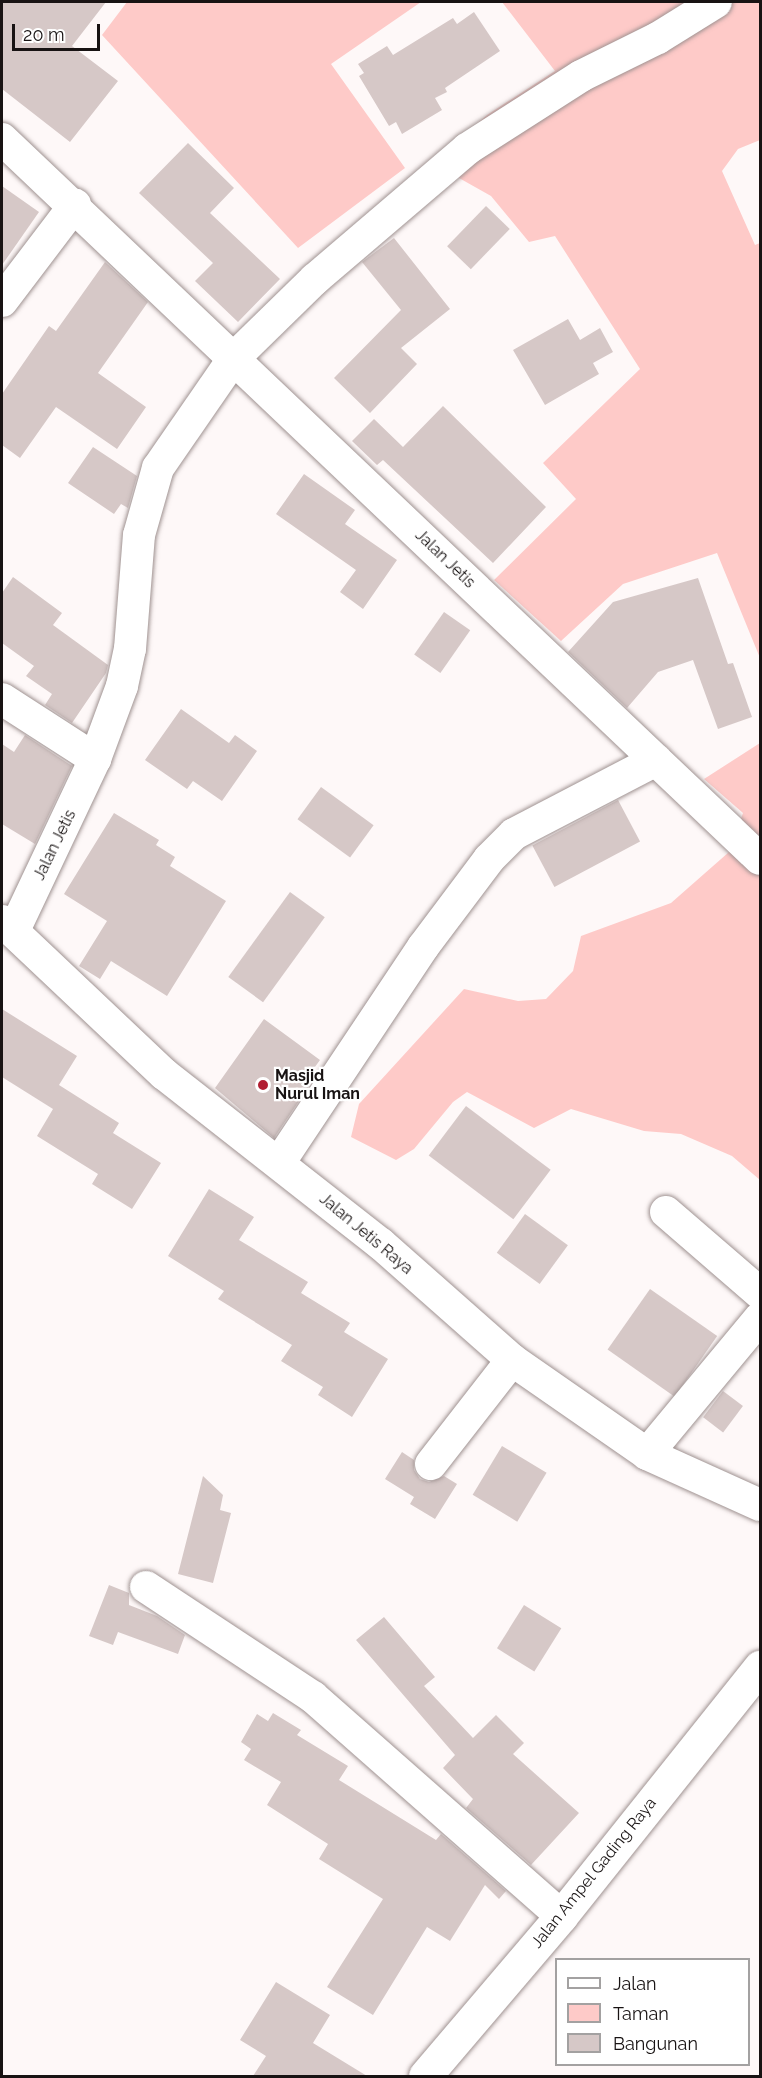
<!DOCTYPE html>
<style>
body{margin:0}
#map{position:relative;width:762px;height:2078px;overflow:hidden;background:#fef8f8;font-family:Raleway,sans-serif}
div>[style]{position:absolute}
.green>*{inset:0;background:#fecac8}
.building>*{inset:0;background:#d6c8c7;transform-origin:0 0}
.roads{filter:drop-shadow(0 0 2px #9f9291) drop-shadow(0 0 2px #9f9291)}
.street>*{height:32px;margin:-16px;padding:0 16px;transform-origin:16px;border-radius:16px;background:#fff}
.secondary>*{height:33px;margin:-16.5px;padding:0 16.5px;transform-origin:16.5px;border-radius:16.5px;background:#fff}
.dots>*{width:16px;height:16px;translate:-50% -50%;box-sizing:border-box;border:3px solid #fff;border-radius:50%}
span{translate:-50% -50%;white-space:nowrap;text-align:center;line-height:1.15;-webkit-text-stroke:4.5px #fff;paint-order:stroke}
.street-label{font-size:16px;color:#181313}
.poi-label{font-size:16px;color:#181313;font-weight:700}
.left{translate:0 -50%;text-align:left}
.frame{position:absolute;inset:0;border:3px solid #181313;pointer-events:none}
.legend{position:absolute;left:555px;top:1958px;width:195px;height:108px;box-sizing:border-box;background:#fff;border:2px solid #a3a1a1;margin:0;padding:8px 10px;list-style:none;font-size:18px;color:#181313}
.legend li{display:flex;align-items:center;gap:12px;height:30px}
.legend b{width:30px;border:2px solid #a3a1a1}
.scale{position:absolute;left:12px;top:24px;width:88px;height:27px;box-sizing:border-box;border:3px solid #181313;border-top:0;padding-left:8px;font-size:18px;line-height:21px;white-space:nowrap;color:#181313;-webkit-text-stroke:4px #fff;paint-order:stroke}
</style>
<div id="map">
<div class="green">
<i style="clip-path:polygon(127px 2px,421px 2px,331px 64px,405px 168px,298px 248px,102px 35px)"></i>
<i style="clip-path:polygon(502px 2px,760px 2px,760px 140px,738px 149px,722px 171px,755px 245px,760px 243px,760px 658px,717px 553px,623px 584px,561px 641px,494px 580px,576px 499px,543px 463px,640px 369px,555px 236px,529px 242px,491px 196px,459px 178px,455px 143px,487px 115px,555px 71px)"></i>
<i style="clip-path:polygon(760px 743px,760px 1180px,732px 1156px,681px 1134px,644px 1131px,571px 1109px,534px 1128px,467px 1092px,453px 1102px,414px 1149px,396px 1160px,351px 1137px,359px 1104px,464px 989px,518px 1001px,546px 999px,573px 971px,581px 936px,671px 903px,729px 852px,743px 813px,704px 779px)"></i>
</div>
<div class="building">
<i style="clip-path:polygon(2px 2px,106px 2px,72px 46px,118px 81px,70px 142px,2px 89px)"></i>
<i style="clip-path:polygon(474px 12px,500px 51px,445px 88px,447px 92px,435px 98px,442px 110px,402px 134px,396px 122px,389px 126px,359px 76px,364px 73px,358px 64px,387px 46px,393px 55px,453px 18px,457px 24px)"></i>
<i style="clip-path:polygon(188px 143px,234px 188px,210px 213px,280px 279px,238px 322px,195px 281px,213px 263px,139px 193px)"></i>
<i style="clip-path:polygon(2px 186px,39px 212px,2px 265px)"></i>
<i style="left:486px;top:206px;width:33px;height:56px;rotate:44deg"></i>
<i style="clip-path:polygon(394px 238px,450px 309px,401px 348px,417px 364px,370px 413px,334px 378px,401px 310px,362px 262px)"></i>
<i style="clip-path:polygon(105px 262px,148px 302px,98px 373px,146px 407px,117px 449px,56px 407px,20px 458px,2px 445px,2px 394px,49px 326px,56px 331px)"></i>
<i style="clip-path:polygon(568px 319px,580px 340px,600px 328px,613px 352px,593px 363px,599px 374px,545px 405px,513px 350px)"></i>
<i style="clip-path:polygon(443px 406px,546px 507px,493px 563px,383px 460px,377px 465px,352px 441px,374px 419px,403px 447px)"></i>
<i style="clip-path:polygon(93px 447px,137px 476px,128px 508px,121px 504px,114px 514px,68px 483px)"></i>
<i style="clip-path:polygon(304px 474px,355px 510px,345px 524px,397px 560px,363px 609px,340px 592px,356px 570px,276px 514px)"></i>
<i style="clip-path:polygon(13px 577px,62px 613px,53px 625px,108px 665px,106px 673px,72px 723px,45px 705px,52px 694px,26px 676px,34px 666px,2px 643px,2px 593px)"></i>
<i style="clip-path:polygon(698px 578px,728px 664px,733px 663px,752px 717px,718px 729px,693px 660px,658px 672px,627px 708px,568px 652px,613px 602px)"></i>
<i style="left:444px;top:612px;width:32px;height:52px;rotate:35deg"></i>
<i style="clip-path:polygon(181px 709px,229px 743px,235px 735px,257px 751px,222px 801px,193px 781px,187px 789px,145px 760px)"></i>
<i style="clip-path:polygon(25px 735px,72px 766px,35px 844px,2px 824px,2px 744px,14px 752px)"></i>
<i style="left:321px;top:787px;width:65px;height:40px;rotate:36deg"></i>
<i style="left:618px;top:800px;width:47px;height:97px;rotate:62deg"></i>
<i style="clip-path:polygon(114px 813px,159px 840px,156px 845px,175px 857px,170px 866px,226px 901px,167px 996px,111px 961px,100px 979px,79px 966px,107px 921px,64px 894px)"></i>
<i style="left:290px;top:892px;width:43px;height:105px;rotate:36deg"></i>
<i style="clip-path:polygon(2px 1009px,77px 1056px,59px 1085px,119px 1123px,113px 1133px,161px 1163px,132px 1209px,92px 1184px,98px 1174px,37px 1136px,53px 1109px,2px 1077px)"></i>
<i style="clip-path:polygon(264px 1019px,320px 1060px,304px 1082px,309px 1086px,274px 1138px,215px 1088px)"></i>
<i style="left:466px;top:1106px;width:106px;height:62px;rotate:37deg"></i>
<i style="clip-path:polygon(209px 1189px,254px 1217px,239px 1240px,308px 1282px,301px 1293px,350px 1323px,344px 1332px,388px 1359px,352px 1417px,318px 1395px,323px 1387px,281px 1361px,292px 1345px,218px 1299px,224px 1291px,168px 1256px)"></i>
<i style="left:525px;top:1214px;width:53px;height:48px;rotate:36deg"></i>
<i style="left:650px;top:1289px;width:82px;height:74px;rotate:35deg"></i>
<i style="left:723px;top:1391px;width:25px;height:33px;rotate:37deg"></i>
<i style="left:502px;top:1446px;width:52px;height:57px;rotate:31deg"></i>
<i style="clip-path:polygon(402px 1452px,414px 1460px,414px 1470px,420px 1479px,429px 1482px,444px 1476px,457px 1484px,435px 1519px,410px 1504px,414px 1497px,385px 1479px)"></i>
<i style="clip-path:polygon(203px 1476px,223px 1495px,220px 1510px,231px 1513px,213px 1583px,178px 1574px)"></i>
<i style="clip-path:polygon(109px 1585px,129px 1593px,129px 1605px,157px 1616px,185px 1635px,178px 1654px,118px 1632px,113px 1645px,89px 1636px)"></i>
<i style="left:524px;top:1605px;width:44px;height:51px;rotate:32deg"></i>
<i style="clip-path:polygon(384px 1617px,435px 1677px,424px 1686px,473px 1738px,496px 1715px,524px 1743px,513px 1754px,579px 1813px,531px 1865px,466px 1808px,473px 1799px,443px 1768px,455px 1755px,356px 1640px)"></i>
<i style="clip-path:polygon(273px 1713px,301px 1730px,297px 1735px,348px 1766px,339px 1780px,436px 1840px,441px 1834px,506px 1891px,499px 1899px,485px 1885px,450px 1941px,427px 1927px,373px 2015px,327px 1987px,383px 1899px,319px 1859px,328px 1844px,267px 1805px,281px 1782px,244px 1760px,251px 1749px,241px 1742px,257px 1714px,268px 1721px)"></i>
<i style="clip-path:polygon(276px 1982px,330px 2015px,313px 2043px,367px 2076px,253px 2076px,266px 2056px,240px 2040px)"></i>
</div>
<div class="roads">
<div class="street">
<i style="left:2px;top:139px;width:1045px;rotate:43.53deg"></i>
<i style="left:2px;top:301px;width:121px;rotate:-52.8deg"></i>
<i style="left:2px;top:699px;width:111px;rotate:32.8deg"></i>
<i style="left:95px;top:759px;width:189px;rotate:115.3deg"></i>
<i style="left:95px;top:759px;width:78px;rotate:-69.7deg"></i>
<i style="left:122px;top:686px;width:38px;rotate:-78deg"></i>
<i style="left:130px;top:649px;width:114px;rotate:-85.5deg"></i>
<i style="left:139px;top:535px;width:70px;rotate:-74.2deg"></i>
<i style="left:158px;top:468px;width:134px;rotate:-55.4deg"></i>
<i style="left:234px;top:358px;width:113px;rotate:-44.3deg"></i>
<i style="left:315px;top:279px;width:200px;rotate:-40.5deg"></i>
<i style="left:467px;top:149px;width:135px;rotate:-32.6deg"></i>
<i style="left:581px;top:76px;width:86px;rotate:-26.3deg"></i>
<i style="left:658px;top:38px;width:68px;rotate:-31.8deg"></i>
<i style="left:2px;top:921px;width:223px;rotate:43.4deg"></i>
<i style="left:164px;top:1074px;width:276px;rotate:38.1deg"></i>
<i style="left:381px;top:1244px;width:175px;rotate:41.5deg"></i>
<i style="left:512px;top:1360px;width:165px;rotate:34.8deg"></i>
<i style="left:647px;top:1454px;width:124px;rotate:24.3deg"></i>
<i style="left:279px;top:1163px;width:260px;rotate:-56.3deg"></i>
<i style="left:423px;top:947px;width:110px;rotate:-53.1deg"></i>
<i style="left:489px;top:859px;width:35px;rotate:-45deg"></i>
<i style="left:514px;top:834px;width:160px;rotate:-27.5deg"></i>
<i style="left:666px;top:1212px;width:124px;rotate:40.8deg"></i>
<i style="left:647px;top:1454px;width:177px;rotate:-50.3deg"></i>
<i style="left:431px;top:1464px;width:132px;rotate:-52.1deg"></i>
<i style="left:146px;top:1587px;width:200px;rotate:33.4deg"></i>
<i style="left:313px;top:1697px;width:331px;rotate:41.4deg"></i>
</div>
<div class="secondary">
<i style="left:425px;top:2076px;width:210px;rotate:-49.6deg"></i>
<i style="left:561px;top:1916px;width:319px;rotate:-51.4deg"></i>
</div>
</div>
<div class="dots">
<i style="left:263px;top:1085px;background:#b11e32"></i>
</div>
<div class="street-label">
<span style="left:445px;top:559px;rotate:44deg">Jalan Jetis</span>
<span style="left:55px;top:845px;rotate:-64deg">Jalan Jetis</span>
<span style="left:366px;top:1234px;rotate:40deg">Jalan Jetis Raya</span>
<span style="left:594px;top:1873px;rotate:-51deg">Jalan Ampel Gading Raya</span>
</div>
<div class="poi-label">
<span class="left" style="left:275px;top:1085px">Masjid<br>Nurul Iman</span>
</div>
<div class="frame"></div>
<ul class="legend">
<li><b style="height:8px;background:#fff"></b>Jalan</li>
<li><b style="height:16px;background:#fecac8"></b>Taman</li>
<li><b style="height:16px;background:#d6c8c7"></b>Bangunan</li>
</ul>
<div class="scale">20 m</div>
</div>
